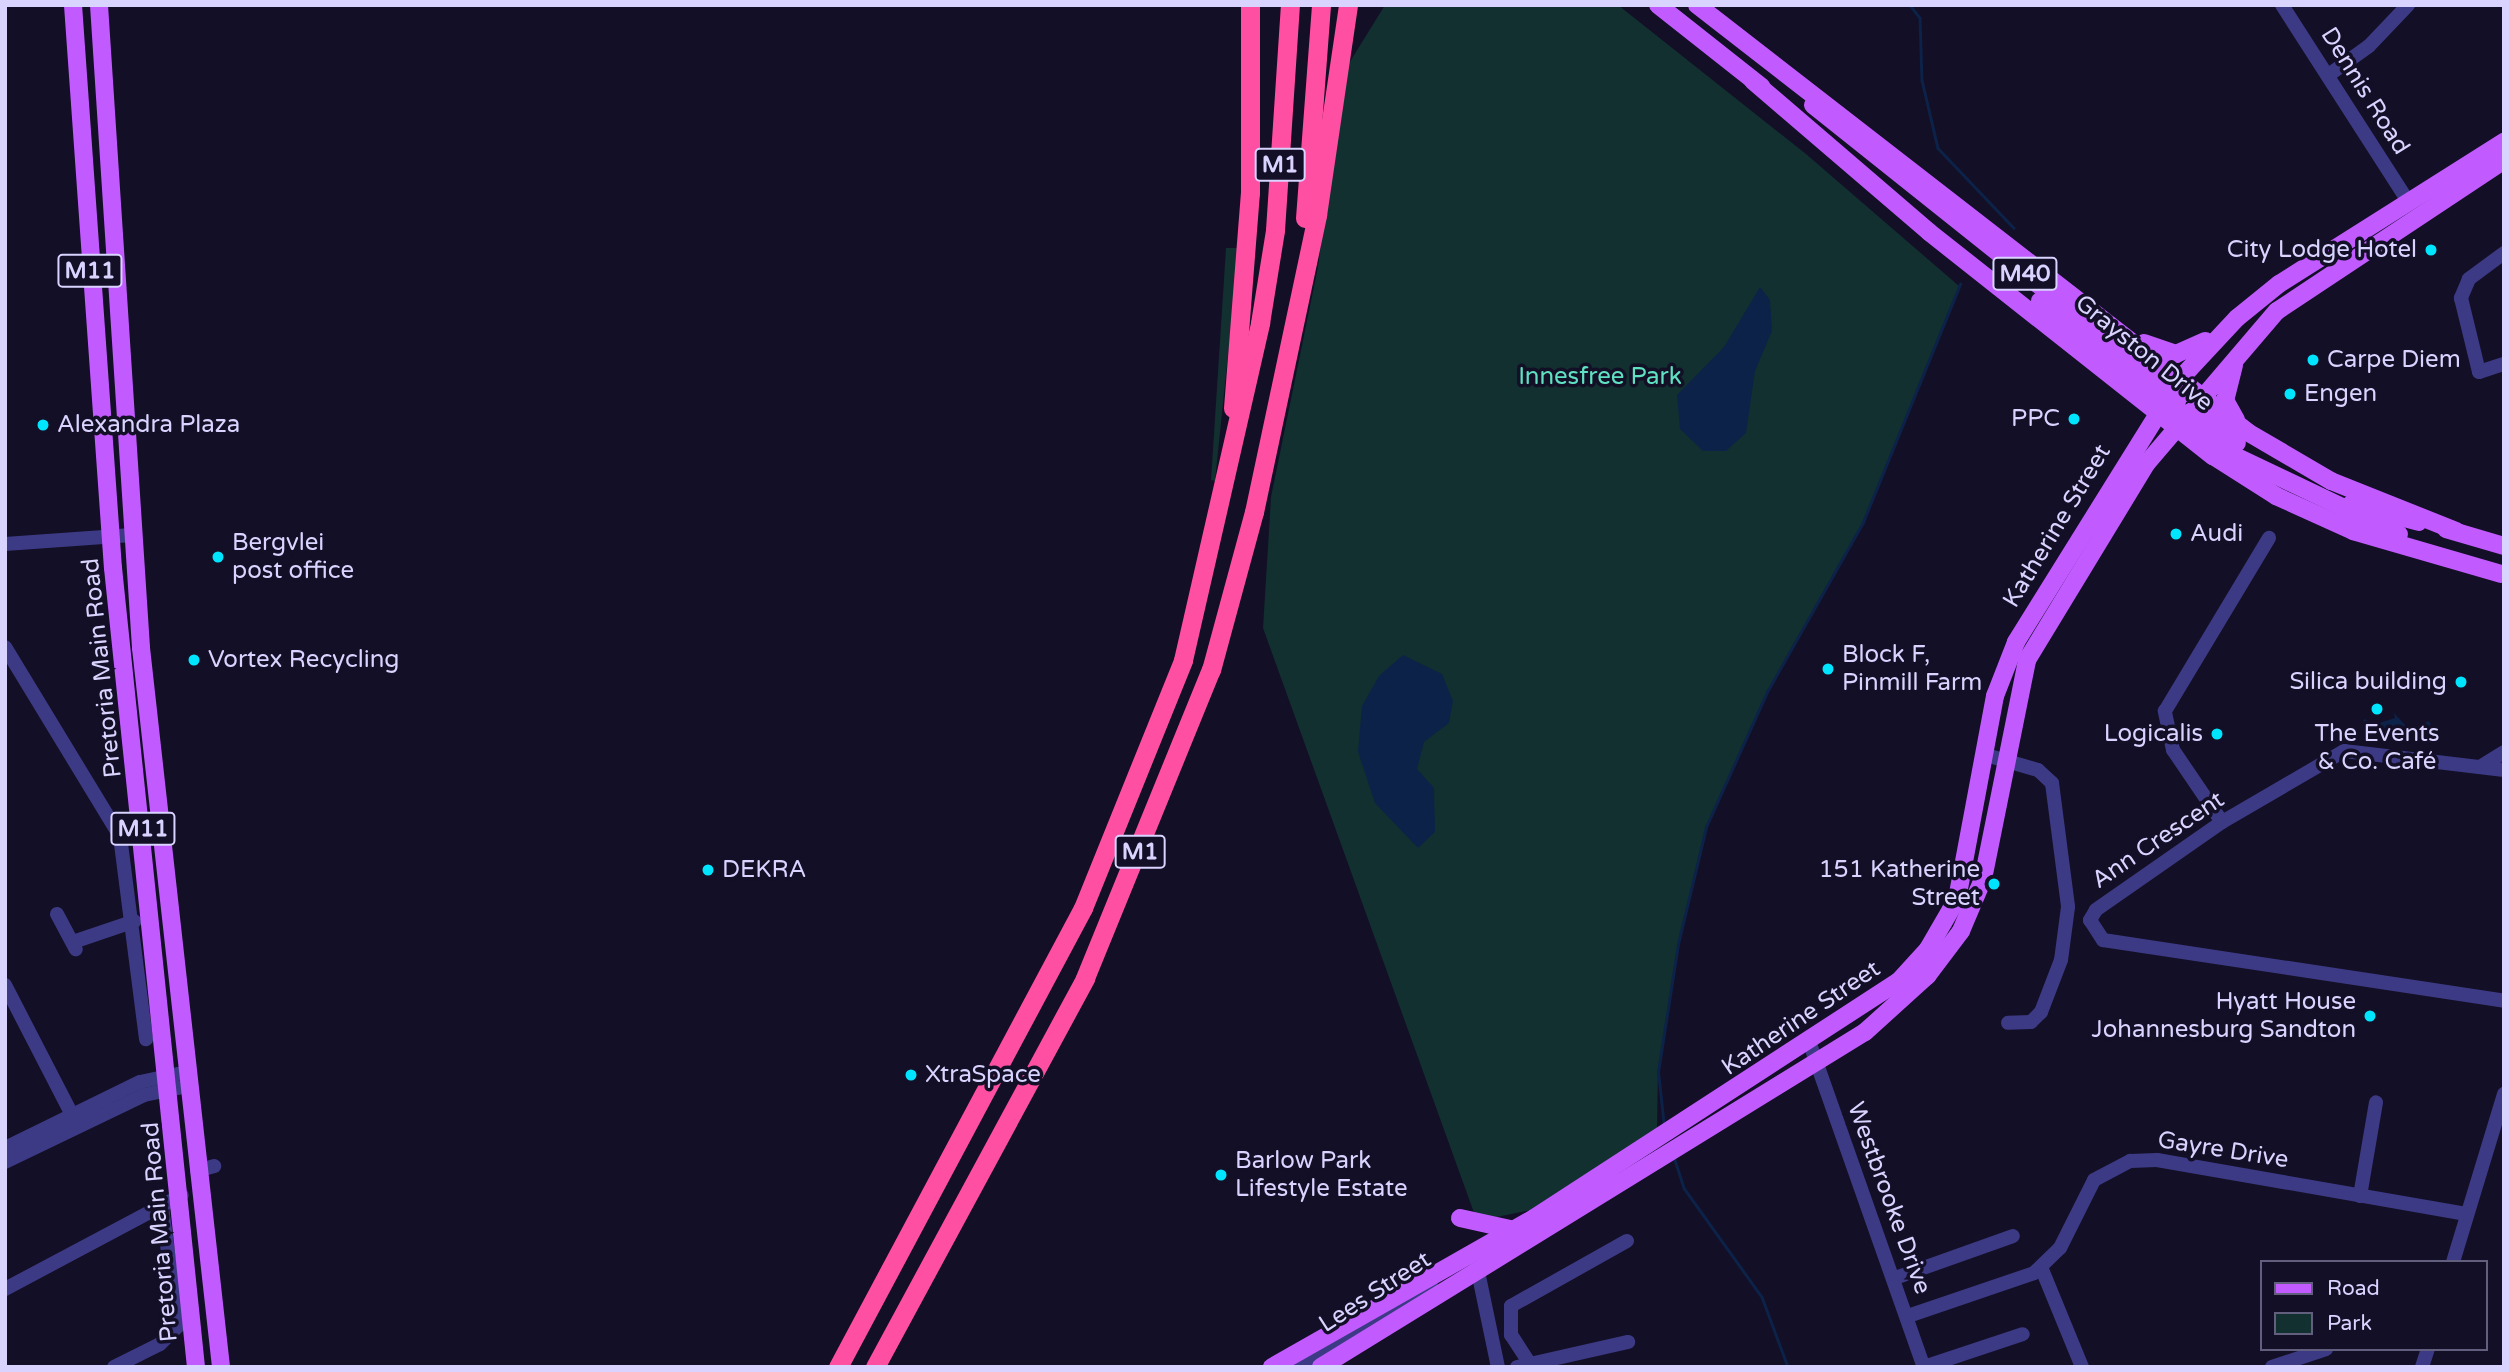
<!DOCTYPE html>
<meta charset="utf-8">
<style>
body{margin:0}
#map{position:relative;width:2509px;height:1372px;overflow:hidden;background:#130f26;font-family:"Varela Round",sans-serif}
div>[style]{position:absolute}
.green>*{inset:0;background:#12302f}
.water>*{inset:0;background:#0c2248}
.stream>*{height:2.5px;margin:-1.25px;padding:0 1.25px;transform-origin:1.25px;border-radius:1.25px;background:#0c2248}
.minor>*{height:14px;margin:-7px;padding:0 7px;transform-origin:7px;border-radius:7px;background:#3d3a85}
.major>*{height:18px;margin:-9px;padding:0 9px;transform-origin:9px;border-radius:9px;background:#c25bff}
.highway>*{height:19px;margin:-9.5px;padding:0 9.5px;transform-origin:9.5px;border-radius:9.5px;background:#ff4fa3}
.major-bridge>*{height:18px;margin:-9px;padding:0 9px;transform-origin:9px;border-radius:9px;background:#c25bff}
.dots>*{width:19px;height:19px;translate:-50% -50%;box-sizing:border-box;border:4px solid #130f26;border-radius:50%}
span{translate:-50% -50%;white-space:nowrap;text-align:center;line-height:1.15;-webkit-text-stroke:7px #130f26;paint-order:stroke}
.shield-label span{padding:2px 5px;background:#130f26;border:2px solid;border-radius:5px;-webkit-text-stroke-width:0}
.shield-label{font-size:23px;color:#d9d4ff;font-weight:700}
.street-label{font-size:24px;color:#d9d4ff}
.poi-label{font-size:24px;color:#d9d4ff}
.right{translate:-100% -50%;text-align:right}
.left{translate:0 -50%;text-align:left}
.park-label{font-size:24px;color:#5fe0c0}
.frame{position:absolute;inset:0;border:7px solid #d9d4ff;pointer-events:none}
.legend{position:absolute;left:2260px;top:1260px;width:228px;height:91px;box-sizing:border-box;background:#130f26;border:2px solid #625e7d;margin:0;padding:9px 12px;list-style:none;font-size:21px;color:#d9d4ff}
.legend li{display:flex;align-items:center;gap:14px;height:35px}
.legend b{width:35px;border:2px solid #625e7d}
</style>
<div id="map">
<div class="green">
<i style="clip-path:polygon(1385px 5px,1618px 5px,1806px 154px,1959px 286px,1863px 522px,1767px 692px,1706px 827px,1678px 944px,1658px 1071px,1657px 1130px,1531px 1210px,1477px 1221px,1263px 628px,1271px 497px,1318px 267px,1343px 73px)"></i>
<i style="clip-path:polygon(1226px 248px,1239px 248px,1215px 481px,1211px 480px)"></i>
</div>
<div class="water">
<i style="clip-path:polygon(1760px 287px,1770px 300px,1772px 331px,1755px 371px,1746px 433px,1726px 451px,1703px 451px,1680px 429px,1677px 395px,1724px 347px)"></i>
<i style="clip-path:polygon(1403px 655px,1442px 674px,1453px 701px,1449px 723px,1424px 742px,1417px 769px,1434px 788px,1435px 832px,1418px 848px,1375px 803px,1358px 752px,1362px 706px,1379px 676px)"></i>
<i style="clip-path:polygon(2394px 713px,2409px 729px,2429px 721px,2436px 736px,2362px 730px,2364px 719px,2376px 724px,2395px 718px)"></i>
</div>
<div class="stream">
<i style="left:1910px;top:5px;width:16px;rotate:52deg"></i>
<i style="left:1920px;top:18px;width:62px;rotate:88.2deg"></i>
<i style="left:1922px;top:80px;width:70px;rotate:76.8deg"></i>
<i style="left:1938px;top:148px;width:110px;rotate:46.5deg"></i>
<i style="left:1664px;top:1127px;width:55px;rotate:-96.2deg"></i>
<i style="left:1658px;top:1072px;width:130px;rotate:-81.1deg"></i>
<i style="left:1678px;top:944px;width:120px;rotate:-76.5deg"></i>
<i style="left:1706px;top:827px;width:148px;rotate:-65.7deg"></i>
<i style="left:1767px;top:692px;width:195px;rotate:-60.5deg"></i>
<i style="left:1863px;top:522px;width:257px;rotate:-67.8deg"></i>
<i style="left:1674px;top:1157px;width:33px;rotate:72deg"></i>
<i style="left:1684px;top:1188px;width:134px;rotate:54.4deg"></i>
<i style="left:1762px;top:1297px;width:75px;rotate:69.6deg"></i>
</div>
<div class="minor">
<i style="left:2282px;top:5px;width:233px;rotate:57.3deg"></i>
<i style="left:2330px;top:74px;width:48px;rotate:-35.7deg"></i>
<i style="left:2369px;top:46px;width:57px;rotate:-46.4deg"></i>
<i style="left:2504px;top:253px;width:44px;rotate:143.4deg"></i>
<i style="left:2469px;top:279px;width:21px;rotate:113deg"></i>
<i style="left:2461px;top:298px;width:76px;rotate:76.3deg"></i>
<i style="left:2479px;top:372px;width:26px;rotate:-18deg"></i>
<i style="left:5px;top:544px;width:127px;rotate:-4.1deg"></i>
<i style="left:5px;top:647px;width:221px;rotate:58.7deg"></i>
<i style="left:120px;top:836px;width:205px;rotate:82.7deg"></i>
<i style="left:1986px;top:755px;width:54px;rotate:16.1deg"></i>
<i style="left:2038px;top:770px;width:19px;rotate:43deg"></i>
<i style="left:2052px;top:783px;width:125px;rotate:82.6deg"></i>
<i style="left:2068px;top:907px;width:53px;rotate:97.5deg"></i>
<i style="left:2061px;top:960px;width:56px;rotate:111deg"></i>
<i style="left:2041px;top:1012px;width:14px;rotate:135deg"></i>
<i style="left:2031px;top:1022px;width:23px;rotate:178deg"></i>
<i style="left:2480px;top:767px;width:28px;rotate:-32deg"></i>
<i style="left:2504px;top:770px;width:161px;rotate:-173.2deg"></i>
<i style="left:2344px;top:751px;width:141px;rotate:149.8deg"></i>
<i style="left:2222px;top:822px;width:154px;rotate:145.1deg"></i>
<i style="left:2096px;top:910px;width:12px;rotate:121deg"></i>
<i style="left:2090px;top:920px;width:24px;rotate:57deg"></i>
<i style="left:2103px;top:940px;width:406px;rotate:8.6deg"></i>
<i style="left:2222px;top:822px;width:87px;rotate:-124.2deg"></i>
<i style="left:2173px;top:750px;width:40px;rotate:-102deg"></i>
<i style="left:2165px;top:711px;width:202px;rotate:-59deg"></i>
<i style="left:57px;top:914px;width:40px;rotate:62deg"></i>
<i style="left:73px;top:942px;width:65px;rotate:-18.7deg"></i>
<i style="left:5px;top:985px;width:146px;rotate:62.7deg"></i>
<i style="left:1810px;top:1044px;width:343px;rotate:70.6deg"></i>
<i style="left:1924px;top:1367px;width:104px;rotate:-18.4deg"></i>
<i style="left:5px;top:1148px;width:150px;rotate:-26.1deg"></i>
<i style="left:140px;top:1082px;width:48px;rotate:-12deg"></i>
<i style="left:5px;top:1162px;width:154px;rotate:-25.7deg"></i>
<i style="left:144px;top:1095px;width:45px;rotate:-11.6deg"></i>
<i style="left:197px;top:1171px;width:18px;rotate:-16deg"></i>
<i style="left:2360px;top:1196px;width:95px;rotate:-80.3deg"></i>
<i style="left:1476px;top:1262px;width:107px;rotate:78.2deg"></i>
<i style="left:2453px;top:1262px;width:176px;rotate:-73.1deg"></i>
<i style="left:2041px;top:1267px;width:108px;rotate:67.7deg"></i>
<i style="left:1895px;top:1278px;width:125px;rotate:-19.6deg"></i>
<i style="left:5px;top:1289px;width:200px;rotate:-28deg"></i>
<i style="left:1908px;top:1316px;width:133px;rotate:-18.8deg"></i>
<i style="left:2034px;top:1273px;width:36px;rotate:-44deg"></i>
<i style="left:2060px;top:1248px;width:76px;rotate:-63.4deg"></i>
<i style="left:2094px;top:1180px;width:41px;rotate:-27.8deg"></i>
<i style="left:2130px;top:1161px;width:27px;rotate:-2deg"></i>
<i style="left:2157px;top:1160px;width:314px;rotate:9.9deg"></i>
<i style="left:1530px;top:1364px;width:35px;rotate:-123deg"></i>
<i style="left:1511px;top:1335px;width:29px;rotate:-90deg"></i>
<i style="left:1511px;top:1306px;width:133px;rotate:-29.3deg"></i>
<i style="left:114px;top:1367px;width:51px;rotate:-26.6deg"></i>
<i style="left:160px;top:1344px;width:25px;rotate:-45deg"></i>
<i style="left:178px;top:1326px;width:120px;rotate:-97.7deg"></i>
<i style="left:1301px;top:1367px;width:154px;rotate:-32.6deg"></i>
<i style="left:1517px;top:1367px;width:114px;rotate:-12.7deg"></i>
<i style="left:2272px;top:1367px;width:57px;rotate:-18.4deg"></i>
<i style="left:2422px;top:1367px;width:19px;rotate:-72deg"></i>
</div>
<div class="major">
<i style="left:73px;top:5px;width:564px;rotate:85.94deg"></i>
<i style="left:113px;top:568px;width:803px;rotate:84.07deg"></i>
<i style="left:99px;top:5px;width:644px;rotate:86.26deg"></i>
<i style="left:141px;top:648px;width:723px;rotate:83.65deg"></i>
<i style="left:1658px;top:5px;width:132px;rotate:38.3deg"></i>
<i style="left:1697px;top:5px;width:698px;rotate:37.79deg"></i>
<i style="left:2249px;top:433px;width:95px;rotate:30.3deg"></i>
<i style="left:2331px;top:481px;width:135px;rotate:21.8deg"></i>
<i style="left:1753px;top:81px;width:232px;rotate:40.6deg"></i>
<i style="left:1929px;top:232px;width:362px;rotate:38.3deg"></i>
<i style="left:2213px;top:456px;width:75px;rotate:32.4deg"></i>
<i style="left:2276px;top:496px;width:85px;rotate:24.4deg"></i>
<i style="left:2353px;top:531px;width:154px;rotate:16.2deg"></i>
<i style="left:2144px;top:343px;width:34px;rotate:19deg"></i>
<i style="left:2176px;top:354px;width:32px;rotate:-24deg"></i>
<i style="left:2234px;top:365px;width:36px;rotate:104deg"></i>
<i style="left:2225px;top:400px;width:23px;rotate:61deg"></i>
<i style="left:2231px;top:454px;width:186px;rotate:25.5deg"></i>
<i style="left:2351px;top:504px;width:70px;rotate:14.8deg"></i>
<i style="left:2446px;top:529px;width:60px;rotate:16.3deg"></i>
<i style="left:1460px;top:1218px;width:55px;rotate:12.5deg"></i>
<i style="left:1272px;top:1367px;width:301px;rotate:-29.6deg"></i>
<i style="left:1534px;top:1218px;width:434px;rotate:-33deg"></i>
<i style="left:1898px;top:982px;width:45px;rotate:-47.7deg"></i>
<i style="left:1928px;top:949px;width:58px;rotate:-59.9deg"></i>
<i style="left:1957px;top:899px;width:207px;rotate:-79.4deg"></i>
<i style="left:1995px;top:696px;width:58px;rotate:-68.7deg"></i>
<i style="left:2016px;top:642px;width:309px;rotate:-58.1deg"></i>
<i style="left:2179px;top:380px;width:85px;rotate:-46.9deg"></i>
<i style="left:2237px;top:318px;width:54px;rotate:-39deg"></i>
<i style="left:2279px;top:284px;width:266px;rotate:-32.3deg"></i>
<i style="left:1321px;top:1367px;width:639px;rotate:-31.63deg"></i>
<i style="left:1865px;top:1032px;width:84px;rotate:-42.1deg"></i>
<i style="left:1927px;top:976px;width:56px;rotate:-52.9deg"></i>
<i style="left:1961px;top:931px;width:56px;rotate:-67.1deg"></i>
<i style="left:1983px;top:879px;width:223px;rotate:-78.6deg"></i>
<i style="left:2027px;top:660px;width:231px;rotate:-58.7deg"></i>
<i style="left:2147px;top:463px;width:200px;rotate:-49.5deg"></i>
<i style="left:2277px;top:311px;width:273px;rotate:-33.6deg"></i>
</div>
<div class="highway">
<i style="left:1305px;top:218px;width:214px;rotate:-85.7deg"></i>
<i style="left:1233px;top:408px;width:216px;rotate:-85.5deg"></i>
<i style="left:1250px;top:193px;width:188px;rotate:-90deg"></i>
<i style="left:838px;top:1367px;width:520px;rotate:-61.91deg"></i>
<i style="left:1083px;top:908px;width:267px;rotate:-68deg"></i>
<i style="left:1183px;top:660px;width:346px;rotate:-77.1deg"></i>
<i style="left:1260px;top:323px;width:94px;rotate:-80.8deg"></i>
<i style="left:1275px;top:230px;width:225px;rotate:-86.2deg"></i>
<i style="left:875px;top:1367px;width:442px;rotate:-61.6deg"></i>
<i style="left:1085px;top:978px;width:333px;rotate:-67.8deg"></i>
<i style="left:1211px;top:670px;width:164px;rotate:-74.8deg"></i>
<i style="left:1254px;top:512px;width:304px;rotate:-78deg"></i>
<i style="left:1317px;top:215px;width:212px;rotate:-81.6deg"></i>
</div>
<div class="major-bridge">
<i style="left:1813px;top:105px;width:542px;rotate:38.56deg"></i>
<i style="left:2040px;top:301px;width:245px;rotate:38.7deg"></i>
</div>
<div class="dots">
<i style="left:2431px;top:250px;background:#00e5ff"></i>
<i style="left:2313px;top:360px;background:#00e5ff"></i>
<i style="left:2290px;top:394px;background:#00e5ff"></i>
<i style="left:2074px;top:419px;background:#00e5ff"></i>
<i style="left:43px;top:425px;background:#00e5ff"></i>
<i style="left:2176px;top:534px;background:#00e5ff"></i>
<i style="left:218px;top:557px;background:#00e5ff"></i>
<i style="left:194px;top:660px;background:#00e5ff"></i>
<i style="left:1828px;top:669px;background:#00e5ff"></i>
<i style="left:2461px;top:682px;background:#00e5ff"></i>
<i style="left:2377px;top:709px;background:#00e5ff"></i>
<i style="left:2217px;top:734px;background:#00e5ff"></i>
<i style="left:708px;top:870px;background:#00e5ff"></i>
<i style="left:1994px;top:884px;background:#00e5ff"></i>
<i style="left:2370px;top:1016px;background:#00e5ff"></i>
<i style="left:911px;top:1075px;background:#00e5ff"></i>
<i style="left:1221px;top:1175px;background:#00e5ff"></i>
</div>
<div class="shield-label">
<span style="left:1280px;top:165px">M1</span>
<span style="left:90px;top:271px">M11</span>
<span style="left:2025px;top:274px">M40</span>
<span style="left:143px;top:829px">M11</span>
<span style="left:1140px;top:852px">M1</span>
</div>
<div class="street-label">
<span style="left:2365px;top:91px;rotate:58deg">Dennis Road</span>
<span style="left:2144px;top:353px;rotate:39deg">Grayston Drive</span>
<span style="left:2057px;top:526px;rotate:-59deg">Katherine Street</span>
<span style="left:102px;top:668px;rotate:-96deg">Pretoria Main Road</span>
<span style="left:2158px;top:840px;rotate:-34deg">Ann Crescent</span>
<span style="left:1801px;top:1018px;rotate:-34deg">Katherine Street</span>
<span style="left:2223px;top:1150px;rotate:9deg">Gayre Drive</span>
<span style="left:1889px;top:1198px;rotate:70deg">Westbrooke Drive</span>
<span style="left:160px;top:1232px;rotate:-95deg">Pretoria Main Road</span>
<span style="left:1375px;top:1292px;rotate:-33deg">Lees Street</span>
</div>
<div class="poi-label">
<span class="right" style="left:2417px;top:250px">City Lodge Hotel</span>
<span class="left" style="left:2327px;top:360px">Carpe Diem</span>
<span class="left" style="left:2304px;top:394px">Engen</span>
<span class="right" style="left:2060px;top:419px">PPC</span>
<span class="left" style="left:57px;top:425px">Alexandra Plaza</span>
<span class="left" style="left:2190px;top:534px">Audi</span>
<span class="left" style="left:232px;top:557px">Bergvlei<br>post office</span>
<span class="left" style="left:1842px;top:669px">Block F,<br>Pinmill Farm</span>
<span class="left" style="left:208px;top:660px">Vortex Recycling</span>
<span class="right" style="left:2447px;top:682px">Silica building</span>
<span class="right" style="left:2203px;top:734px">Logicalis</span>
<span style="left:2377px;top:748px">The Events<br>&amp; Co. Café</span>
<span class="left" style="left:722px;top:870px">DEKRA</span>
<span class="right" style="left:1980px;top:884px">151 Katherine<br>Street</span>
<span class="right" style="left:2356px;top:1016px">Hyatt House<br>Johannesburg Sandton</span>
<span class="left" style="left:925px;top:1075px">XtraSpace</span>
<span class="left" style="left:1235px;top:1175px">Barlow Park<br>Lifestyle Estate</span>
</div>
<div class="park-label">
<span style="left:1600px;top:377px">Innesfree Park</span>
</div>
<div class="frame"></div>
<ul class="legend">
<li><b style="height:9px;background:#c25bff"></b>Road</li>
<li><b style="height:19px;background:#12302f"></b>Park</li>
</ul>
</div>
